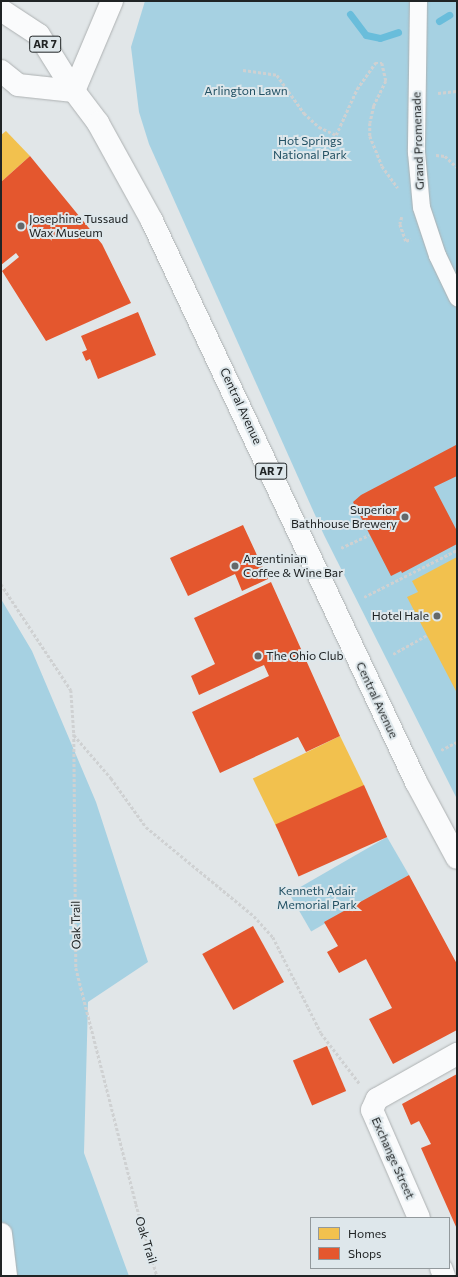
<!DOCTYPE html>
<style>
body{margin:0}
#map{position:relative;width:458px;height:1277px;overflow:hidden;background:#e1e6e8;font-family:Commissioner,sans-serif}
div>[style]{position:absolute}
.green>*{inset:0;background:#a6d1e2;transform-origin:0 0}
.homes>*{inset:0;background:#f2c14e;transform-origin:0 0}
.shops>*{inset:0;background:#e4572e;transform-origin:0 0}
.stream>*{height:7px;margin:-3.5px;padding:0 3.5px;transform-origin:3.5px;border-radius:3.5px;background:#69bddb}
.path>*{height:2.5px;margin-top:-1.25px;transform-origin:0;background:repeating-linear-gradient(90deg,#cfd1d2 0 3px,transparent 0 5px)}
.roads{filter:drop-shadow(0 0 1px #adb1b2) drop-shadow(0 0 1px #adb1b2)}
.pedestrian>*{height:17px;margin:-8.5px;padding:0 8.5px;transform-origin:8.5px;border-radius:8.5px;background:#fafbfc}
.minor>*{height:22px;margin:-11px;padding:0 11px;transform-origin:11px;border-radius:11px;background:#fafbfc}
.primary>*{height:22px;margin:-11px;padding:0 11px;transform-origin:11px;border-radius:11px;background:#fafbfc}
.dots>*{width:11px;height:11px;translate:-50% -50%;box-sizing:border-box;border:2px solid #dee7eb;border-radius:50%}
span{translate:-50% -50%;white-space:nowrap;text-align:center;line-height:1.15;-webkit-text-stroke:4px #dee7eb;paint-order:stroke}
.shield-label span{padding:1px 3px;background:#dee7eb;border:1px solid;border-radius:3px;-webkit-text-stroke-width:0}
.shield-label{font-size:11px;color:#202425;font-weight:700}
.park-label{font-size:12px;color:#225164}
.street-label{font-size:12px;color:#202425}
.poi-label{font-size:12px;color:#202425}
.left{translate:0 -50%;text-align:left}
.right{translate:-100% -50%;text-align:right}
.frame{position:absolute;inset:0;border:2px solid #202425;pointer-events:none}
.legend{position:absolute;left:310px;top:1217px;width:140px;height:52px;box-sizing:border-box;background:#dee7eb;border:1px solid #92999c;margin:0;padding:5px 7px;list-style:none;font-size:12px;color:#202425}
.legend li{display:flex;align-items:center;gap:8px;height:20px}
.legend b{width:20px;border:1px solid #92999c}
</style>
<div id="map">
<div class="green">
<i style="clip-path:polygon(145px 1px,457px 1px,457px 799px,324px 535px,149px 144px,139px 112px,131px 47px)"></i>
<i style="clip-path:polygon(1px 599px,32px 651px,96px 802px,148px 962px,88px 1002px,84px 1153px,129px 1276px,1px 1276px)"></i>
<i style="left:387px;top:837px;width:44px;height:113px;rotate:60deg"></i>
</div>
<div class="homes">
<i style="clip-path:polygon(6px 131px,30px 156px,1px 182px,1px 135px)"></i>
<i style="clip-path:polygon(457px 557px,457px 693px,407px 597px,418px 592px,412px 581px)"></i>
<i style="left:340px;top:736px;width:55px;height:97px;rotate:64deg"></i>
</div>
<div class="shops">
<i style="clip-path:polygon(30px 156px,102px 244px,131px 303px,46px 341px,2px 271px,19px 257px,16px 253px,1px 265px,1px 182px)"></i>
<i style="clip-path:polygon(138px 312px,156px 355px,98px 379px,90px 359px,86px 361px,82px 352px,87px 350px,81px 336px)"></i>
<i style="clip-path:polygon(456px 445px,457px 476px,434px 487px,457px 531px,457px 544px,402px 573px,401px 571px,391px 576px,353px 502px,361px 495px)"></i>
<i style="clip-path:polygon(243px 525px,268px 579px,242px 591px,235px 574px,188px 596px,170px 558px)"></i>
<i style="clip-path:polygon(271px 582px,340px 736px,306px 752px,298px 737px,220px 773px,192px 712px,269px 676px,264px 665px,199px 695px,191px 676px,215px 664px,194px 618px)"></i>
<i style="left:364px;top:785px;width:57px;height:97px;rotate:66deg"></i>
<i style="clip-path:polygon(409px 875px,457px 964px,457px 1030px,393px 1064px,369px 1019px,392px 1008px,366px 959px,339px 973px,327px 952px,338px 946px,324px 922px)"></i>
<i style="left:253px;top:926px;width:64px;height:58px;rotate:61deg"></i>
<i style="left:327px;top:1046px;width:49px;height:37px;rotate:67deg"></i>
<i style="clip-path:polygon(457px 1074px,457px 1229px,421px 1148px,431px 1144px,419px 1121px,411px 1125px,402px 1104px)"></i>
</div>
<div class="stream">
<i style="left:350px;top:14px;width:26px;rotate:53deg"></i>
<i style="left:366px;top:35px;width:14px;rotate:12deg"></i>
<i style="left:380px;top:38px;width:19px;rotate:-18deg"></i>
<i style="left:439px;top:21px;width:12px;rotate:-31deg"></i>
</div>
<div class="path">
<i style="left:243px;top:70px;width:34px;rotate:8deg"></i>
<i style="left:277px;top:75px;width:47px;rotate:54.6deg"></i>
<i style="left:304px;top:113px;width:21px;rotate:43deg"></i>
<i style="left:319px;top:127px;width:19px;rotate:25deg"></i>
<i style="left:336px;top:135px;width:51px;rotate:-65.5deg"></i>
<i style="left:357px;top:89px;width:32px;rotate:-55deg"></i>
<i style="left:375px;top:63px;width:7px"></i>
<i style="left:382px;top:63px;width:18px;rotate:77deg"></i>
<i style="left:386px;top:81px;width:28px;rotate:116deg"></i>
<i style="left:374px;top:106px;width:17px;rotate:103deg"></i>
<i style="left:370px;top:123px;width:13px;rotate:90deg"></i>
<i style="left:370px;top:136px;width:32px;rotate:68deg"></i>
<i style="left:382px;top:166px;width:27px;rotate:54deg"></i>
<i style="left:438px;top:93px;width:19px;rotate:-6deg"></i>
<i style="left:436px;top:155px;width:9px;rotate:6deg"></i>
<i style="left:445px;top:156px;width:16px;rotate:43deg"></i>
<i style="left:402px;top:217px;width:7px;rotate:106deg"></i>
<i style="left:400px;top:224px;width:18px;rotate:71deg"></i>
<i style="left:406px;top:241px;width:5px;rotate:-22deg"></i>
<i style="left:341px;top:548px;width:31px;rotate:-25deg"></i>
<i style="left:1px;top:584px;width:127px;rotate:56.6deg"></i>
<i style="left:71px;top:690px;width:44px;rotate:86.1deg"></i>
<i style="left:74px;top:734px;width:234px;rotate:89.5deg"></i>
<i style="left:76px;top:968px;width:244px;rotate:75.7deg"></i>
<i style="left:136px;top:1204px;width:75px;rotate:73.7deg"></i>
<i style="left:364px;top:597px;width:104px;rotate:-26.8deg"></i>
<i style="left:393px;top:654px;width:39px;rotate:-29deg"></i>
<i style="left:74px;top:735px;width:57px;rotate:49.3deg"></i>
<i style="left:111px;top:778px;width:60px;rotate:54.5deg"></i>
<i style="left:146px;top:827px;width:140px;rotate:39.5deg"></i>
<i style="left:254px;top:916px;width:28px;rotate:48deg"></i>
<i style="left:273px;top:937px;width:107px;rotate:63.4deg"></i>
<i style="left:321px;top:1033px;width:64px;rotate:52.6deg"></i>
<i style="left:441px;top:750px;width:18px;rotate:-27deg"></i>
</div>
<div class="roads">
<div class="pedestrian">
<i style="left:418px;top:1px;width:151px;rotate:90.8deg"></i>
<i style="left:416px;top:152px;width:55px;rotate:84.8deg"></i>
<i style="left:421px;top:207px;width:51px;rotate:71.6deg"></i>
<i style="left:437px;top:255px;width:47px;rotate:64.5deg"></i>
</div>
<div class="minor">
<i style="left:74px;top:91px;width:98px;rotate:-67.1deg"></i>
<i style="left:419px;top:1218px;width:118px;rotate:-113.5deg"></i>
<i style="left:372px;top:1110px;width:12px;rotate:-66deg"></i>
<i style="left:377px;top:1099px;width:92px;rotate:-29.4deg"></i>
<i style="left:1px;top:1234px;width:42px;rotate:83.2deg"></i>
<i style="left:441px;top:1268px;width:9px;rotate:69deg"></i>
</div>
<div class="primary">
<i style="left:1px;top:10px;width:45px;rotate:33.3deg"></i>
<i style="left:39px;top:35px;width:66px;rotate:58deg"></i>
<i style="left:74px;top:91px;width:40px;rotate:53deg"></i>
<i style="left:98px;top:123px;width:112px;rotate:61.1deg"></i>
<i style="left:152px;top:221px;width:620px;rotate:64.8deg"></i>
<i style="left:416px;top:782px;width:86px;rotate:61.7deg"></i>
<i style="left:1px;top:71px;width:22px;rotate:39deg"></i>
<i style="left:18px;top:85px;width:56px;rotate:6.1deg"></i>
</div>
</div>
<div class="dots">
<i style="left:21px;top:226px;background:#646869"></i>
<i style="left:405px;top:517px;background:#646869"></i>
<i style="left:235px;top:566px;background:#646869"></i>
<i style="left:437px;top:616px;background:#646869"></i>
<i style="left:258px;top:656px;background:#646869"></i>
</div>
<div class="shield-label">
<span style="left:45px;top:44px">AR 7</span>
<span style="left:271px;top:471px">AR 7</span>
</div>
<div class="park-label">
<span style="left:246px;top:91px">Arlington Lawn</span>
<span style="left:310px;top:148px">Hot Springs<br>National Park</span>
<span style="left:317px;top:898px">Kenneth Adair<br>Memorial Park</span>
</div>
<div class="street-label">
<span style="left:418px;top:141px;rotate:-92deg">Grand Promenade</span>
<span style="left:241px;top:406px;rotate:65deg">Central Avenue</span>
<span style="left:377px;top:700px;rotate:65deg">Central Avenue</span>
<span style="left:76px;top:925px;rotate:-91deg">Oak Trail</span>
<span style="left:393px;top:1158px;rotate:66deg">Exchange Street</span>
<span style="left:146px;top:1240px;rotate:73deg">Oak Trail</span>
</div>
<div class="poi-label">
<span class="left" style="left:29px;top:226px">Josephine Tussaud<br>Wax Museum</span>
<span class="right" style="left:397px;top:517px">Superior<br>Bathhouse Brewery</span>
<span class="left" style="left:243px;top:566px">Argentinian<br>Coffee &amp; Wine Bar</span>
<span class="right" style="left:429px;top:616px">Hotel Hale</span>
<span class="left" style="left:266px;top:656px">The Ohio Club</span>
</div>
<div class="frame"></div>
<ul class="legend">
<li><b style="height:11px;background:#f2c14e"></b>Homes</li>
<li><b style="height:11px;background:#e4572e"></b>Shops</li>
</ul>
</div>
